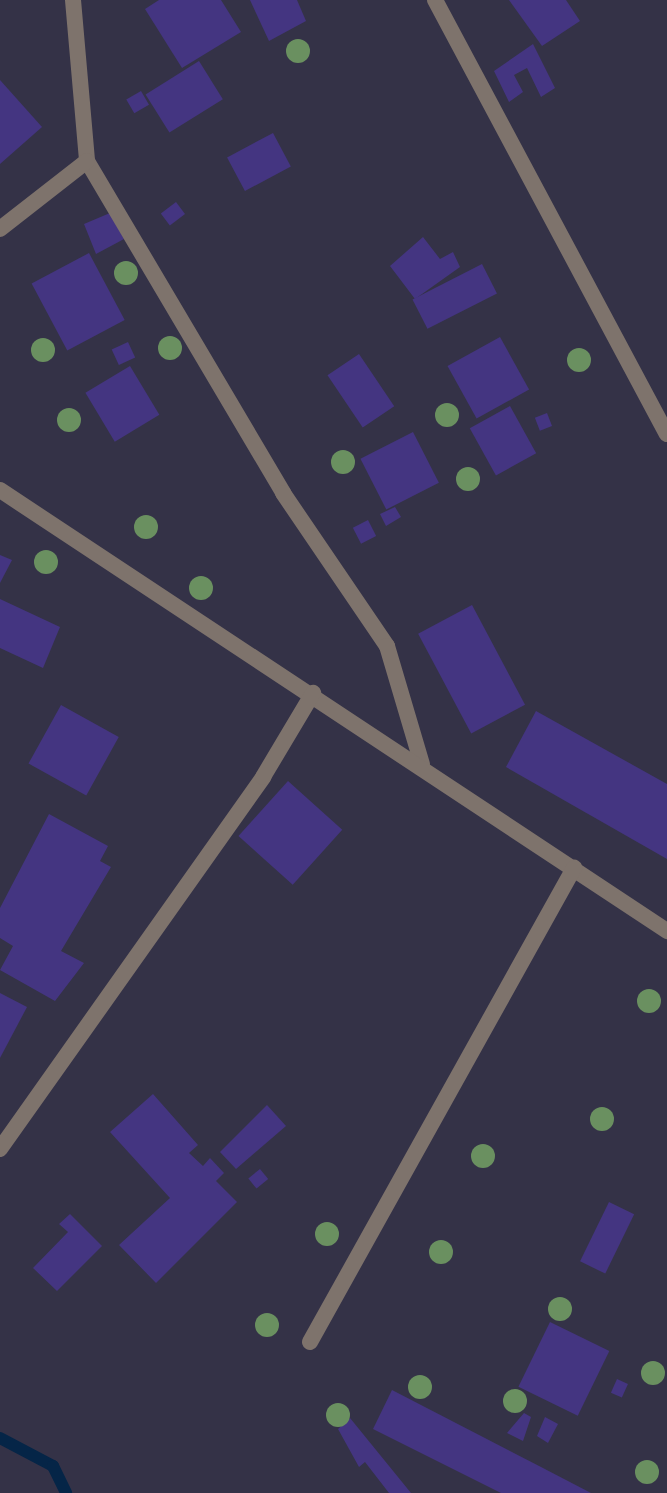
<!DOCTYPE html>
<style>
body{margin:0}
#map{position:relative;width:667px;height:1493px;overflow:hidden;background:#343247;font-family:"Alegreya Sans",sans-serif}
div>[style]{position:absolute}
.stream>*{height:12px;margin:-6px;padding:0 6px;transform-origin:6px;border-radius:6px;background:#052547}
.building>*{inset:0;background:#443581;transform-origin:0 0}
.street>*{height:16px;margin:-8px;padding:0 8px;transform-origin:8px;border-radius:8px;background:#7e736c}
.trees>*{width:24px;height:24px;margin:-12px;border-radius:50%;background:#6a9060}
span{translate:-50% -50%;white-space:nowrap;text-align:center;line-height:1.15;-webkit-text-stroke:6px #2a283d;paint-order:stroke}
</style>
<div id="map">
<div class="stream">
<i style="left:0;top:1438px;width:60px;rotate:27.8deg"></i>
<i style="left:53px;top:1466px;width:30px;rotate:64deg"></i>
</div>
<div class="building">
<i style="clip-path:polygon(159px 0,221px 0,241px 32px,182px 68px,145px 9px)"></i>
<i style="clip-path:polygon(250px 0,297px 0,306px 21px,269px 41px)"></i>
<i style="clip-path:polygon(509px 0,566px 0,580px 21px,542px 46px)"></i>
<i style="clip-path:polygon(533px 44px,555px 88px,541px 97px,527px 68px,514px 75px,523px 92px,509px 102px,494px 71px)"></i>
<i style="left:199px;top:61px;width:45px;height:63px;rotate:58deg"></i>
<i style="clip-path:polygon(0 80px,42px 127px,0 164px)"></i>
<i style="left:141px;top:91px;width:16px;height:17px;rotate:60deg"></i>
<i style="left:273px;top:133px;width:38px;height:52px;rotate:62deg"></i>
<i style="left:176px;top:202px;width:15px;height:19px;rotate:53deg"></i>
<i style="clip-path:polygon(110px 213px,124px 239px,96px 254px,84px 224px)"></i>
<i style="clip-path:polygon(423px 237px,440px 259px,453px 252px,460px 267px,415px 299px,390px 266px)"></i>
<i style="left:89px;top:253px;width:76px;height:65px;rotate:62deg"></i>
<i style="left:482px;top:264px;width:33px;height:78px;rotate:63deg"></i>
<i style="left:500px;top:337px;width:60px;height:60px;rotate:61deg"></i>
<i style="left:128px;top:342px;width:17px;height:18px;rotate:65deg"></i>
<i style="left:359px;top:354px;width:63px;height:38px;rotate:56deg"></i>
<i style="left:130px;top:366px;width:57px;height:52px;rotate:59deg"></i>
<i style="left:510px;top:406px;width:54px;height:46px;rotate:61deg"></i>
<i style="left:547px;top:413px;width:14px;height:13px;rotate:69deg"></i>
<i style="left:413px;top:432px;width:57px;height:59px;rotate:63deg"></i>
<i style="clip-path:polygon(395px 507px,401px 517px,386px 526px,380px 514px)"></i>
<i style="left:368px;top:520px;width:18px;height:17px;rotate:63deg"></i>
<i style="clip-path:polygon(0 555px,12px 560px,0 583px)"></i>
<i style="clip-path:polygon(0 599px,60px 627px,43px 668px,0 648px)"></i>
<i style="left:472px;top:605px;width:113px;height:61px;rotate:62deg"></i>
<i style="left:61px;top:705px;width:66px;height:67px;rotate:29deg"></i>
<i style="clip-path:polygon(536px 711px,667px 784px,667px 859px,506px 767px)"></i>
<i style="left:288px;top:781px;width:73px;height:74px;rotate:42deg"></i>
<i style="clip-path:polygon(49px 814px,108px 846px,100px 861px,111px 867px,61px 951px,84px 963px,55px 1001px,0 970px,13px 946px,0 938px,0 908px)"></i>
<i style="clip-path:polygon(0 993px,27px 1007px,0 1058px)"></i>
<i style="clip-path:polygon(153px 1094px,198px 1145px,189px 1153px,203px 1166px,210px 1158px,224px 1173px,216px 1181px,237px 1202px,156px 1283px,119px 1245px,170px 1198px,110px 1132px)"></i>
<i style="clip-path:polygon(267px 1105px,286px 1126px,236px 1169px,220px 1152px)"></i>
<i style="left:260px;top:1169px;width:13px;height:15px;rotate:51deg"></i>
<i style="left:609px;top:1202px;width:28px;height:66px;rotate:26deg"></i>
<i style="clip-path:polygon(70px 1214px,102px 1246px,57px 1291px,33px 1268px,68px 1232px,59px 1224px)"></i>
<i style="left:550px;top:1322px;width:66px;height:72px;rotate:26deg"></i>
<i style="left:617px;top:1379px;width:12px;height:15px;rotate:24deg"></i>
<i style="clip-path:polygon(392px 1390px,541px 1467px,591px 1493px,501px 1493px,373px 1429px)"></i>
<i style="clip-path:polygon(524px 1413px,531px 1417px,523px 1441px,507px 1433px)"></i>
<i style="clip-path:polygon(545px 1417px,558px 1424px,548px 1443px,537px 1436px)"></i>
<i style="clip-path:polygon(350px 1418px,411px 1493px,389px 1493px,365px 1462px,359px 1467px,338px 1429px)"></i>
</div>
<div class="street">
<i style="left:73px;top:0;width:162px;rotate:85deg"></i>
<i style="left:87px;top:161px;width:386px;rotate:59.4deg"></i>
<i style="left:283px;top:493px;width:185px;rotate:55.8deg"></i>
<i style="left:387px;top:646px;width:123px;rotate:73.5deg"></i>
<i style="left:435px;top:0;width:492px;rotate:61.9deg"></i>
<i style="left:0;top:229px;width:110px;rotate:-38deg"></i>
<i style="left:0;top:490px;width:800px;rotate:33.47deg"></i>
<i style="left:0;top:1149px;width:456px;rotate:-54.7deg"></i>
<i style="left:263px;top:777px;width:98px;rotate:-59.2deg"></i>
<i style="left:310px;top:1342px;width:543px;rotate:-60.88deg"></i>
</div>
<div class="trees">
<i style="left:298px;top:51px"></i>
<i style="left:126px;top:273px"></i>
<i style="left:170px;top:348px"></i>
<i style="left:43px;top:350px"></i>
<i style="left:579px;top:360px"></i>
<i style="left:447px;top:415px"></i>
<i style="left:69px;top:420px"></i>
<i style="left:343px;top:462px"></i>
<i style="left:468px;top:479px"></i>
<i style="left:146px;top:527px"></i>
<i style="left:46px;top:562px"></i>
<i style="left:201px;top:588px"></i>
<i style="left:649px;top:1001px"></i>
<i style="left:602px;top:1119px"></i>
<i style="left:483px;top:1156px"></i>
<i style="left:327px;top:1234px"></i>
<i style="left:441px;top:1252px"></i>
<i style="left:560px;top:1309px"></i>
<i style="left:267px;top:1325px"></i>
<i style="left:653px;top:1373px"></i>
<i style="left:420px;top:1387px"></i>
<i style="left:515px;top:1401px"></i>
<i style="left:338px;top:1415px"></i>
<i style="left:647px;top:1472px"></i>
</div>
</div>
